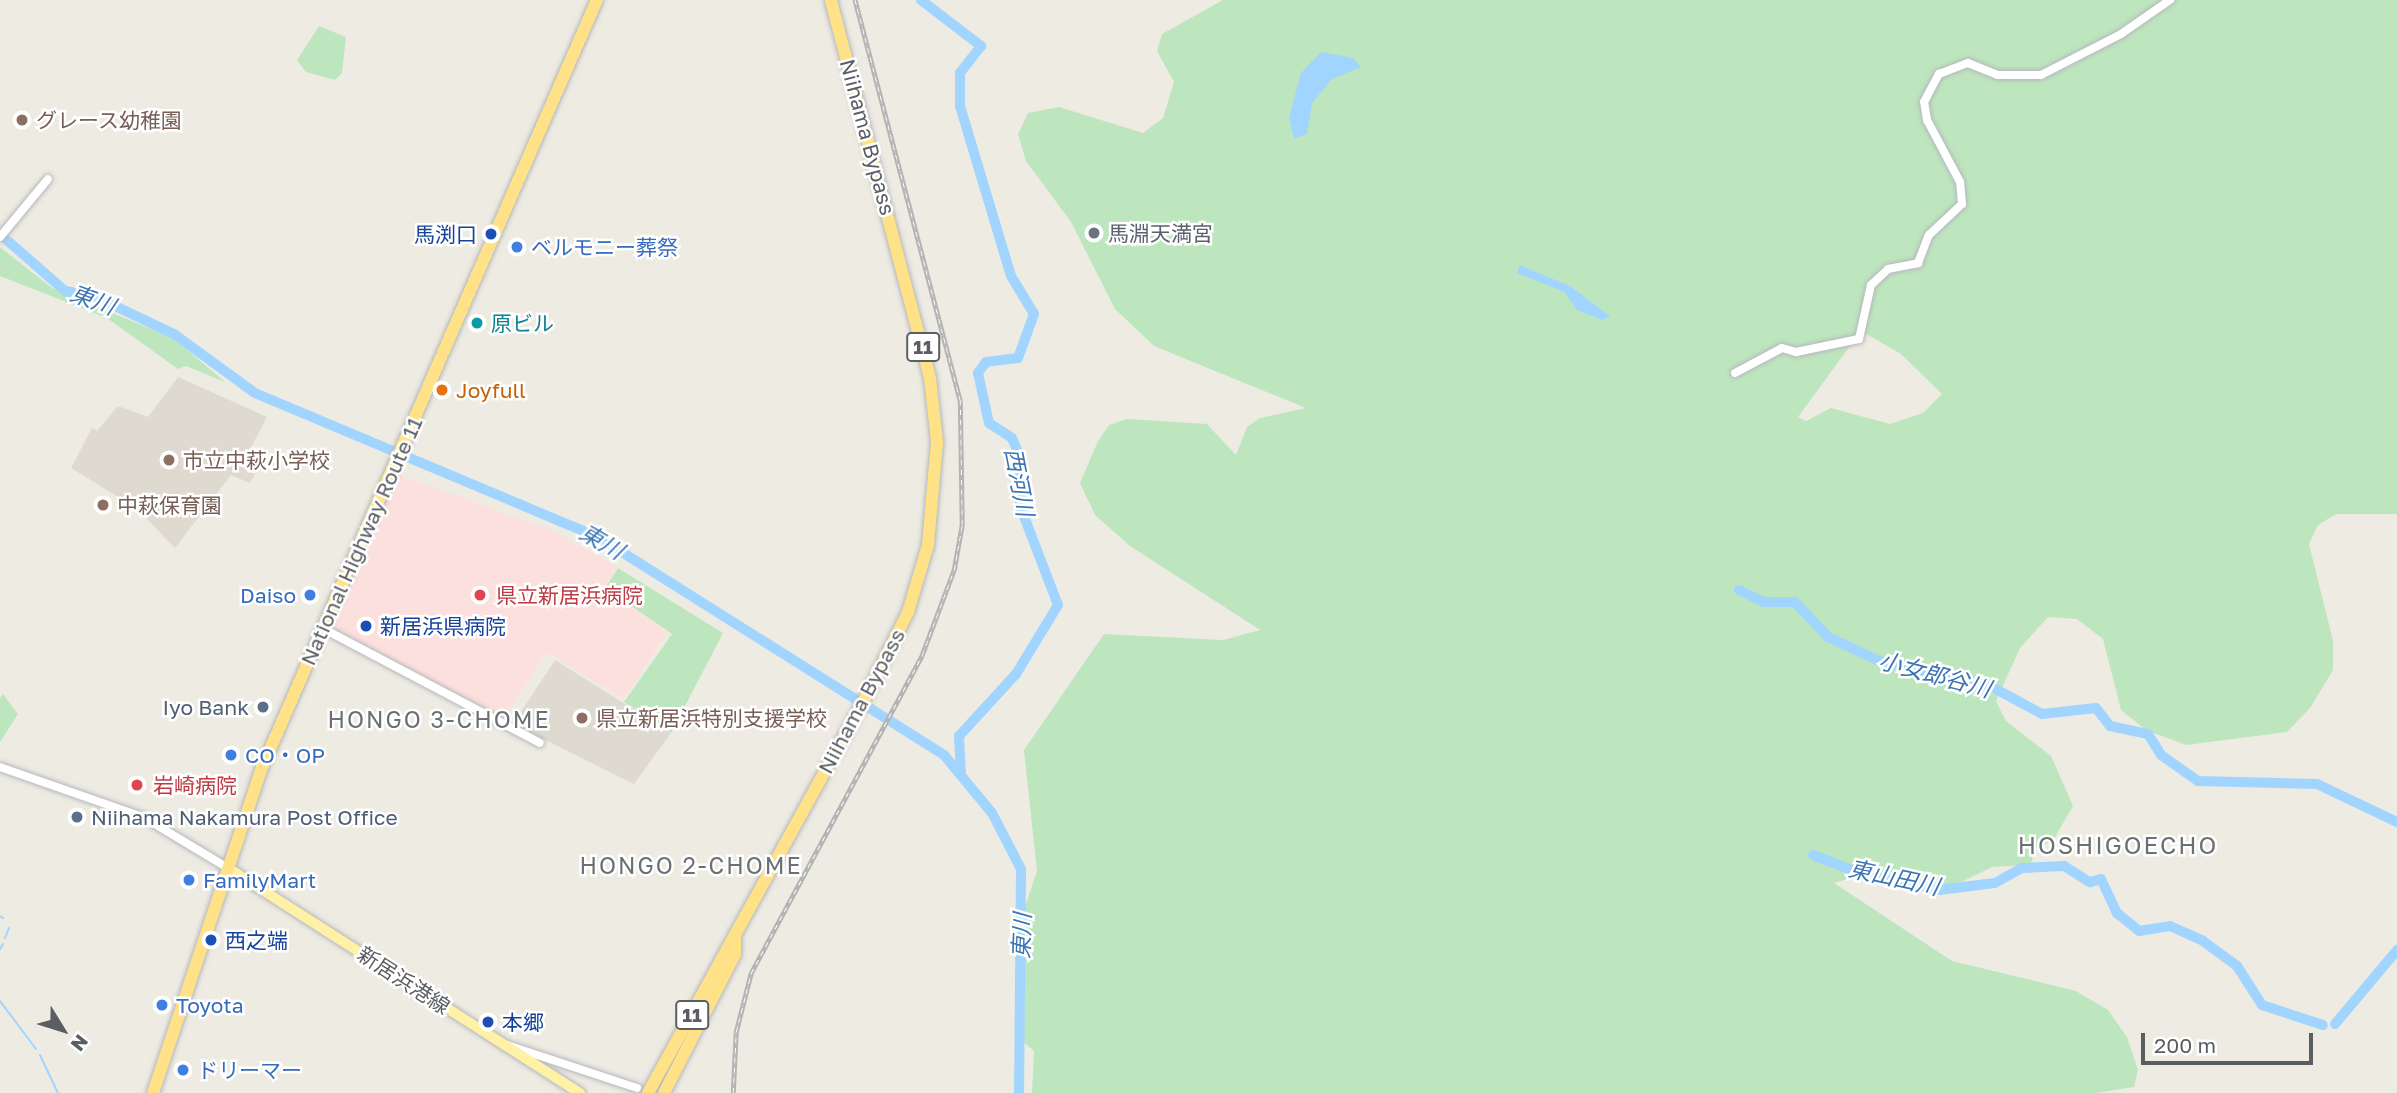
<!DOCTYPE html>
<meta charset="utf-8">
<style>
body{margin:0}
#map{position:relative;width:2397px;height:1093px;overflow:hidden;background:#eeebe2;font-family:"Golos Text","Noto Sans JP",sans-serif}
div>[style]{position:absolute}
.education>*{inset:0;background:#dedad0}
.medical>*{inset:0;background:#fce0dd}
.green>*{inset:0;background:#bee6be}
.water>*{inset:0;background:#a1d5ff}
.stream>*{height:2px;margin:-1px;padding:0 1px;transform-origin:1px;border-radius:1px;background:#a1d5ff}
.river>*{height:10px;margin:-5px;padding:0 5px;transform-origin:5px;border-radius:5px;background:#a1d5ff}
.roads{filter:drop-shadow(0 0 2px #b5b8bd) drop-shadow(0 0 2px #b5b8bd)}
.minor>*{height:8px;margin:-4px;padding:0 4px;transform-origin:4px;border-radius:4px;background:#fff}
.major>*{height:10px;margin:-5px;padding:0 5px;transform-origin:5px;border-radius:5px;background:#fff1a6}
.highway>*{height:12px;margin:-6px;padding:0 6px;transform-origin:6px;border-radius:6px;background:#ffe288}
.rail>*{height:4.5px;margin-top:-2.25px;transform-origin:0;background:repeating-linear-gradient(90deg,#fff 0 5px,#b3b4b4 0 10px);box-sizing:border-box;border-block:2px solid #b3b4b4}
.dots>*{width:19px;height:19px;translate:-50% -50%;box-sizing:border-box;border:4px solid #fff;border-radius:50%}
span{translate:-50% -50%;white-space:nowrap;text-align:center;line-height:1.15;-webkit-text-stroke:5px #fff;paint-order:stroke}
.shield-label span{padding:2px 5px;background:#fff;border:2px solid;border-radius:5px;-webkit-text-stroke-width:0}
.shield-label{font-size:19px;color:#5a5e63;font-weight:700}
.education-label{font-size:21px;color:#785e54}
.left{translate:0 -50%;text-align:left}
.street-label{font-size:21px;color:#5a5e63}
.worship-label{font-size:21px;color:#5b616d}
.transit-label{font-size:21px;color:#164399}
.right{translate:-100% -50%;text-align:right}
.shop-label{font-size:21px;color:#366cbe}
.culture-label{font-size:21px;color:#0d838f}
.food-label{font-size:21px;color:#c56008}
.health-label{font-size:21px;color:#be3a42}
.service-label{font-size:21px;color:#4e5e75}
.water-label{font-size:23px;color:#3c75b3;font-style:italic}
.neighbourhood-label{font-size:23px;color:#6b7075;letter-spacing:2px}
.quarter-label{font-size:24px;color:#6b7075;letter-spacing:2px}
.north{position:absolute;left:28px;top:995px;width:70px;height:70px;-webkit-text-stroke:5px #fff;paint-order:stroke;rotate:128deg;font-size:19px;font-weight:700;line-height:28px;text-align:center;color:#5a5e63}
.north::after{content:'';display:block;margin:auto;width:24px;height:32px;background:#5a5e63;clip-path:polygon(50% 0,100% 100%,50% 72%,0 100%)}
.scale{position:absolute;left:2141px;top:1033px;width:172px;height:32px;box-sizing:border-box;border:4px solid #5a5e63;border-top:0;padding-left:9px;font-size:21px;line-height:24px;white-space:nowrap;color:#5a5e63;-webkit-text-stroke:5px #fff;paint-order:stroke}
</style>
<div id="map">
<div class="education">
<i style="clip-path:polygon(178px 377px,267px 417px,250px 449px,265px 457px,250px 483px,231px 475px,175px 548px,136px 508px,71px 468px,92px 428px,97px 431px,118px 406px,148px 417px)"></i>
<i style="clip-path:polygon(555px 660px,671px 733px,634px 784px,513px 724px)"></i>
</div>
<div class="medical">
<i style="clip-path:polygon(396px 474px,551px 530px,617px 567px,603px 588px,667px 632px,624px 699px,547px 652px,502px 719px,330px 628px)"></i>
</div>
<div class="green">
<i style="clip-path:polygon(evenodd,1223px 0,2397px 0,2397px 514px,2336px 514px,2318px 525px,2309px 544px,2333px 641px,2333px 670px,2310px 708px,2287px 732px,2186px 745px,2146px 730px,2121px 710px,2103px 639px,2077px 619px,2048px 617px,2020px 648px,1996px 701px,2006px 721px,2051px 756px,2073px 806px,2054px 839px,2034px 850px,2031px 865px,1992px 867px,1951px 887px,1861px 875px,1834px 883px,1952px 961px,2076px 991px,2108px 1010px,2127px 1037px,2138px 1070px,2134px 1087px,2096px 1093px,1032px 1093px,1034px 1051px,1021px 1040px,1023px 913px,1037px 871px,1024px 750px,1104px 634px,1223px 640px,1260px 630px,1130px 546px,1095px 515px,1080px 483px,1098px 441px,1109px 425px,1127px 419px,1207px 424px,1236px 455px,1247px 427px,1260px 418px,1306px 408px,1154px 346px,1115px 309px,1071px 222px,1026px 161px,1018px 134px,1028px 113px,1059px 107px,1143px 133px,1163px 118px,1174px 82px,1157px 51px,1162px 34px,1223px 0,1861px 331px,1901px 354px,1942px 394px,1923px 413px,1890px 424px,1831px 408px,1806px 421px,1798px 417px,1861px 331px)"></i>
<i style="clip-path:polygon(319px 26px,346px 37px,342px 73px,335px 80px,306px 72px,297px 60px)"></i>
<i style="clip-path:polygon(0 247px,52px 288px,173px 338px,225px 382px,186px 366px,178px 369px,107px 318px,0 276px)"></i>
<i style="clip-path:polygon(618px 568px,723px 633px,671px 733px,624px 702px,672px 634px,605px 588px)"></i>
<i style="clip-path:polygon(3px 694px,18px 714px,0 742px,0 698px)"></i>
</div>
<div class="water">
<i style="clip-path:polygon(1321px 52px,1353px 58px,1361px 67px,1332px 79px,1312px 103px,1307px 134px,1294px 139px,1289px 118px,1301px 73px)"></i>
<i style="clip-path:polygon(1520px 265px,1570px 286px,1610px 316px,1603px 320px,1577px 310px,1564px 292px,1517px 273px)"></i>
</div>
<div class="stream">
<i style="left:0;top:916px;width:4px;rotate:34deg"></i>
<i style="left:5px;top:938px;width:11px;rotate:-68deg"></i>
<i style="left:0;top:949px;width:6px;rotate:-59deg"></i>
<i style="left:0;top:1001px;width:60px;rotate:53.1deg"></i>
<i style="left:40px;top:1055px;width:42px;rotate:64.7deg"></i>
</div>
<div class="river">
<i style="left:921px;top:0;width:76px;rotate:37.5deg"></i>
<i style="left:981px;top:46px;width:34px;rotate:128deg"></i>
<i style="left:960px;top:73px;width:33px;rotate:90deg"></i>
<i style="left:960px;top:106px;width:177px;rotate:73.3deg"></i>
<i style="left:1011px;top:276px;width:44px;rotate:58.8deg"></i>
<i style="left:1034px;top:314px;width:47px;rotate:110deg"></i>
<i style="left:1018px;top:358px;width:32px;rotate:173deg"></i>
<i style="left:986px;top:362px;width:14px;rotate:126deg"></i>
<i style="left:978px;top:373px;width:51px;rotate:77.6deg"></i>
<i style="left:989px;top:423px;width:27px;rotate:33deg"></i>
<i style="left:1012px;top:438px;width:21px;rotate:67deg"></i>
<i style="left:1020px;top:457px;width:49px;rotate:90deg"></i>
<i style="left:1020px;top:506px;width:106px;rotate:69deg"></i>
<i style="left:1058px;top:605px;width:81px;rotate:121.3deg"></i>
<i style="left:1016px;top:674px;width:84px;rotate:132.6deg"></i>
<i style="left:959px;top:736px;width:37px;rotate:87deg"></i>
<i style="left:0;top:234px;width:86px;rotate:41.2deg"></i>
<i style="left:65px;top:291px;width:29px;rotate:10deg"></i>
<i style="left:94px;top:296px;width:89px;rotate:25.4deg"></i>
<i style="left:174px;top:334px;width:100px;rotate:36.1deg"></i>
<i style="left:255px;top:393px;width:372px;rotate:22.8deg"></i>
<i style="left:598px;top:537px;width:409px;rotate:32.2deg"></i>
<i style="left:944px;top:755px;width:75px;rotate:50.4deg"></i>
<i style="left:992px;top:813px;width:63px;rotate:62.6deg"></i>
<i style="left:1021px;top:869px;width:224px;rotate:90.5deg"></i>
<i style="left:1739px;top:590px;width:28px;rotate:26deg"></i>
<i style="left:1764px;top:602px;width:31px"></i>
<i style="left:1795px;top:602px;width:48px;rotate:46.7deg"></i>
<i style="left:1828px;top:637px;width:56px;rotate:25.2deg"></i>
<i style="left:1879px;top:661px;width:114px;rotate:12.7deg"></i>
<i style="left:1990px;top:686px;width:59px;rotate:28.3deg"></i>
<i style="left:2042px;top:714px;width:54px;rotate:-6.3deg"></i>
<i style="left:2096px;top:708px;width:23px;rotate:52deg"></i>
<i style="left:2110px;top:726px;width:39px;rotate:12deg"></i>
<i style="left:2148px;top:734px;width:25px;rotate:58deg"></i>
<i style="left:2161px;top:755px;width:45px;rotate:35.1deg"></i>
<i style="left:2198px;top:781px;width:119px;rotate:1.4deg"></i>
<i style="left:2317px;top:784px;width:89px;rotate:25.4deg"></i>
<i style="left:1813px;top:855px;width:53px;rotate:21.2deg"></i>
<i style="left:1862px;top:874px;width:79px;rotate:11.7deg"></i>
<i style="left:1939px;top:890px;width:56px;rotate:-7.1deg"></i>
<i style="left:1995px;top:883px;width:31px;rotate:-29deg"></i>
<i style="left:2022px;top:868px;width:42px;rotate:-2.7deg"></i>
<i style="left:2064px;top:866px;width:31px;rotate:32deg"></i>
<i style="left:2090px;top:882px;width:11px;rotate:-15deg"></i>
<i style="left:2101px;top:879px;width:38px;rotate:65deg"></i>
<i style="left:2117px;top:913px;width:28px;rotate:39deg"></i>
<i style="left:2139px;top:931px;width:31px;rotate:-9deg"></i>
<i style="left:2170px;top:926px;width:36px;rotate:24deg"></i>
<i style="left:2203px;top:941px;width:42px;rotate:36.3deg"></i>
<i style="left:2237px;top:966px;width:46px;rotate:57.3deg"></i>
<i style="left:2262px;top:1005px;width:64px;rotate:18.2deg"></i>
<i style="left:2335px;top:1024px;width:97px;rotate:-50deg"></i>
</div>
<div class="roads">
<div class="minor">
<i style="left:0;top:237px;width:75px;rotate:-50.4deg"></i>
<i style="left:1735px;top:373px;width:53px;rotate:-28deg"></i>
<i style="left:1782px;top:348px;width:15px;rotate:16deg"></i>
<i style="left:1796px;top:352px;width:64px;rotate:-11.7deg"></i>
<i style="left:1859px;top:339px;width:55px;rotate:-77.5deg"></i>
<i style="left:1871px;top:285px;width:23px;rotate:-43deg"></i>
<i style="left:1888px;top:269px;width:31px;rotate:-11deg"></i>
<i style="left:1918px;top:263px;width:30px;rotate:-69deg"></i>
<i style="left:1929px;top:235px;width:45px;rotate:-43.2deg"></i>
<i style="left:1962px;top:204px;width:22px;rotate:-95deg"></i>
<i style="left:1960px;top:182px;width:70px;rotate:-118deg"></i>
<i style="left:1927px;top:120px;width:18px;rotate:-99deg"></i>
<i style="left:1924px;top:102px;width:32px;rotate:-62deg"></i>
<i style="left:1939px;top:74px;width:31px;rotate:-21deg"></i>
<i style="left:1968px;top:63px;width:32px;rotate:22deg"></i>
<i style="left:1998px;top:75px;width:43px"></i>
<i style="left:2041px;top:75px;width:90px;rotate:-27.1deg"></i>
<i style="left:2121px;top:34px;width:60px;rotate:-34.8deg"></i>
<i style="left:322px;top:628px;width:246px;rotate:27.8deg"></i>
<i style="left:0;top:767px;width:151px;rotate:19.3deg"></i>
<i style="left:143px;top:817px;width:99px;rotate:31deg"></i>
<i style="left:507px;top:1045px;width:137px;rotate:18.3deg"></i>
</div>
<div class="major">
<i style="left:228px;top:868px;width:418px;rotate:32.6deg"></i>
</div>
<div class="highway">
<i style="left:153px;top:1093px;width:341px;rotate:-71.5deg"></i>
<i style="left:261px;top:770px;width:840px;rotate:-66.43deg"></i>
<i style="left:648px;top:1093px;width:457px;rotate:-61.2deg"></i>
<i style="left:868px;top:692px;width:89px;rotate:-63.4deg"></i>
<i style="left:908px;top:612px;width:70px;rotate:-73.4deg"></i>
<i style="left:928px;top:545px;width:103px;rotate:-85deg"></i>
<i style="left:937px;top:442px;width:64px;rotate:-96.2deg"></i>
<i style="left:930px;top:378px;width:391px;rotate:-104.7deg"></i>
<i style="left:664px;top:1093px;width:156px;rotate:-62.9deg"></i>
<i style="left:735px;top:954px;width:17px;rotate:-90deg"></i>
</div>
</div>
<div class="rail">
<i style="left:733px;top:1093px;width:61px;rotate:-87.2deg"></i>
<i style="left:736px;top:1032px;width:61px;rotate:-75.7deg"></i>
<i style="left:751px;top:973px;width:361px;rotate:-61.7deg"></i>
<i style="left:922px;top:655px;width:91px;rotate:-69.4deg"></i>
<i style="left:954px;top:570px;width:46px;rotate:-79.9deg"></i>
<i style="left:962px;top:525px;width:124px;rotate:-90.9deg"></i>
<i style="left:960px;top:401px;width:415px;rotate:-104.7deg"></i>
</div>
<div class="dots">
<i style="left:22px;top:120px;background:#8d6e63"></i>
<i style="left:1094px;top:233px;background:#6b7280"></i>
<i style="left:491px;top:234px;background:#1a4fb4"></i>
<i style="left:517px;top:247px;background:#3f7fe0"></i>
<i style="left:477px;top:323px;background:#0f9aa8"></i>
<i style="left:442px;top:390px;background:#e8710a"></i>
<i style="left:169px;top:460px;background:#8d6e63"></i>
<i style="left:103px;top:505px;background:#8d6e63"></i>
<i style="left:310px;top:595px;background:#3f7fe0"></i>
<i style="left:480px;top:595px;background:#e0444e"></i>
<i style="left:366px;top:626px;background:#1a4fb4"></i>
<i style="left:263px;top:707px;background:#5c6f8a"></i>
<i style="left:582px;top:718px;background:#8d6e63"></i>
<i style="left:231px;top:755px;background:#3f7fe0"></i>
<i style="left:137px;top:785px;background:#e0444e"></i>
<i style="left:77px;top:817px;background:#5c6f8a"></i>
<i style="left:189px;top:880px;background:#3f7fe0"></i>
<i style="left:211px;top:940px;background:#1a4fb4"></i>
<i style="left:162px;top:1005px;background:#3f7fe0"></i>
<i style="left:488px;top:1022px;background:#1a4fb4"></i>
<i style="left:183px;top:1070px;background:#3f7fe0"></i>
</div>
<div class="shield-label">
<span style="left:923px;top:347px">11</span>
<span style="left:692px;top:1015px">11</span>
</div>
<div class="education-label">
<span class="left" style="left:36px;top:120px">グレース幼稚園</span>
<span class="left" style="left:183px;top:460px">市立中萩小学校</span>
<span class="left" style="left:117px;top:505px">中萩保育園</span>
<span class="left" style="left:596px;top:718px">県立新居浜特別支援学校</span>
</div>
<div class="street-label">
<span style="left:868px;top:137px;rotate:75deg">Niihama Bypass</span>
<span style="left:361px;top:541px;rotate:-66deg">National Highway Route 11</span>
<span style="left:861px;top:701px;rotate:-62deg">Niihama Bypass</span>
<span style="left:404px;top:980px;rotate:33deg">新居浜港線</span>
</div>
<div class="worship-label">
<span class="left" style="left:1108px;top:233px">馬淵天満宮</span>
</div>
<div class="transit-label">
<span class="right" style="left:477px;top:234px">馬渕口</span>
<span class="left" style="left:380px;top:626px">新居浜県病院</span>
<span class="left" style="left:225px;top:940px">西之端</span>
<span class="left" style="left:502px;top:1022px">本郷</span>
</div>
<div class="shop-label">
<span class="left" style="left:531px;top:247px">ベルモニー葬祭</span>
<span class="right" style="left:296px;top:595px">Daiso</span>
<span class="left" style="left:245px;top:755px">CO・OP</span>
<span class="left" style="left:203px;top:880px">FamilyMart</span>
<span class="left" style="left:176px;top:1005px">Toyota</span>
<span class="left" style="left:197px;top:1070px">ドリーマー</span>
</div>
<div class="culture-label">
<span class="left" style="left:491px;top:323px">原ビル</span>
</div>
<div class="food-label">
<span class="left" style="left:456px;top:390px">Joyfull</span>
</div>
<div class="health-label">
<span class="left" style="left:496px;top:595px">県立新居浜病院</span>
<span class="left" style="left:153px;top:785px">岩崎病院</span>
</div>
<div class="service-label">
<span class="right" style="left:249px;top:707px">Iyo Bank</span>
<span class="left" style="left:91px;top:817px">Niihama Nakamura Post Office</span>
</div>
<div class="water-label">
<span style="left:93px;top:299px;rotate:20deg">東川</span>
<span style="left:1020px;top:482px;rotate:79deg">西河川</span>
<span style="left:602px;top:541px;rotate:30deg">東川</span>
<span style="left:1935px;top:674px;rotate:15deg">小女郎谷川</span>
<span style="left:1894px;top:877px;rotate:12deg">東山田川</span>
<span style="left:1021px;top:936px;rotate:-88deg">東川</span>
</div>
<div class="neighbourhood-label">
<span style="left:439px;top:719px">HONGO 3-CHOME</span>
<span style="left:691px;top:865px">HONGO 2-CHOME</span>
</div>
<div class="quarter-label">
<span style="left:2118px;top:845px">HOSHIGOECHO</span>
</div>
<div class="north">N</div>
<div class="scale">200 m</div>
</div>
